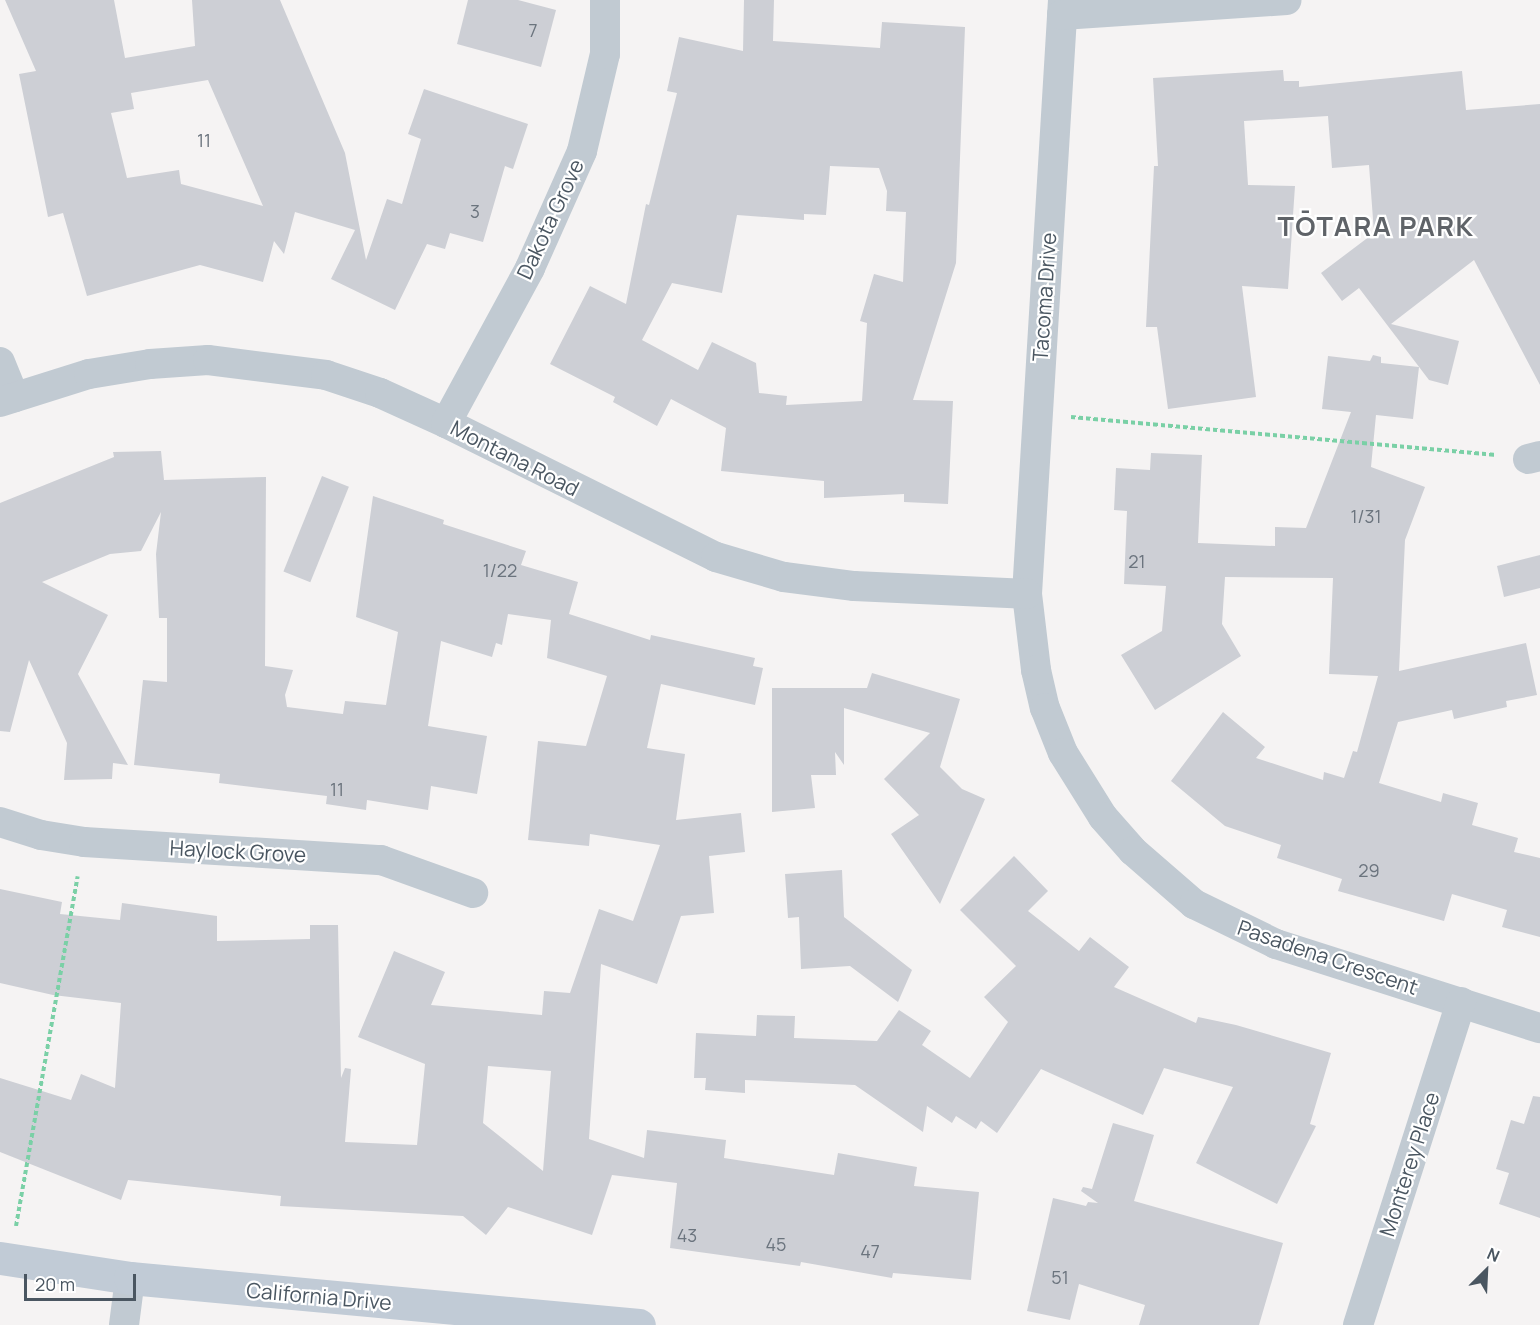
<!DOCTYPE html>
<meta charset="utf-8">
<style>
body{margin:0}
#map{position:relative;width:1540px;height:1325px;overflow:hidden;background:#f5f3f3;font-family:Manrope,sans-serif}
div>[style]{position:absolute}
.building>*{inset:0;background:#cdcfd5;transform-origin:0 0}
.path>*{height:4px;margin-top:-2px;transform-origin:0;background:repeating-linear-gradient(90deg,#7ad0a6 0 4.5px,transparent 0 7.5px)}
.street>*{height:30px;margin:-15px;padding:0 15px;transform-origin:15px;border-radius:15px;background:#c1cad2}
.secondary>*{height:33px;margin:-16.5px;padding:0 16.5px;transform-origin:16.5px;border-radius:16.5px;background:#c1cbd6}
span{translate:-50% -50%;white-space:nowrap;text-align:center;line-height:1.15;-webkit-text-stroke:4.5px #fff;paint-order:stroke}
.number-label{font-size:18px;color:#6b747e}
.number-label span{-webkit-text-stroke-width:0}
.street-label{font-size:21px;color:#4a5661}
.district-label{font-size:27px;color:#5f6368;font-weight:700;letter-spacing:1.5px}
.north{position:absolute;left:1456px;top:1241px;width:60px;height:60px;-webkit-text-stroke:4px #fff;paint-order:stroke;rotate:24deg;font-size:16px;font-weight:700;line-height:24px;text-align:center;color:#4a5661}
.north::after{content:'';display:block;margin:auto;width:21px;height:27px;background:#4a5661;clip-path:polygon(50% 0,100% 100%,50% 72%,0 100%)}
.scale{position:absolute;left:24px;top:1274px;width:112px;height:27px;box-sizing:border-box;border:3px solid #4a5661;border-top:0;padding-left:8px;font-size:18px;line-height:21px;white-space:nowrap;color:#4a5661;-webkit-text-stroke:4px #fff;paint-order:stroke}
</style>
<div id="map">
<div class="building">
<i style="clip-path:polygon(evenodd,5px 0,114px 0,125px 58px,195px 46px,192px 0,280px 0,345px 153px,366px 260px,387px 199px,402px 204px,421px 139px,408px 134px,424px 89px,528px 124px,513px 169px,505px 166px,483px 242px,450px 233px,445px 249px,427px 244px,395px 310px,331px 279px,355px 230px,295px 212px,284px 254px,274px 241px,263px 282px,200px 265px,87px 296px,63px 213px,48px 217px,19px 74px,36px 71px,5px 0,208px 80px,263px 206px,181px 184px,179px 170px,127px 178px,111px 113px,134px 109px,131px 93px,208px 80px)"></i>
<i style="clip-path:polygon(468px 0,518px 0,556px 10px,541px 67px,457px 44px)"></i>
<i style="clip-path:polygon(evenodd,744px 0,774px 0,773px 41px,880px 48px,882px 22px,965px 27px,956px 263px,913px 400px,953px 401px,948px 504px,904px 502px,904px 494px,824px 498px,824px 481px,721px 471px,726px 428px,671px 399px,657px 426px,613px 402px,615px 397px,550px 364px,590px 286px,626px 304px,646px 204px,649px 205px,677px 93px,667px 91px,679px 37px,743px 51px,744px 0,830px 166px,879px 168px,887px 191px,886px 211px,906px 212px,903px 282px,874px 274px,860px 321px,867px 323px,862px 401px,786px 405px,787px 396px,759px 393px,756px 363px,712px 342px,698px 370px,642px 340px,672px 283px,722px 293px,737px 215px,804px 220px,804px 214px,826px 215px,830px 166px)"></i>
<i style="clip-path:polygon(1283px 70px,1284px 81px,1299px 81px,1299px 87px,1462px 71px,1466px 110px,1540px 104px,1540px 385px,1474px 260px,1391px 324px,1459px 341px,1448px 385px,1429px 380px,1359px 288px,1342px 301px,1321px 273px,1374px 233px,1369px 165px,1332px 168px,1328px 116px,1244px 121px,1248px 185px,1295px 186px,1288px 289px,1242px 286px,1256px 397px,1168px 409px,1157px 327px,1146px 327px,1154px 166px,1158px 166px,1153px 78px)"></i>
<i style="clip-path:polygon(1373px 355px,1381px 357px,1381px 363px,1419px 367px,1413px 419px,1376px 415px,1371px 467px,1425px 487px,1405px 540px,1399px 671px,1526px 643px,1537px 695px,1506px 701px,1507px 707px,1454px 719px,1452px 710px,1398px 722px,1379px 783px,1441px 802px,1443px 793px,1478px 803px,1472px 825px,1518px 838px,1514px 852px,1540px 858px,1540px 937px,1502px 927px,1507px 910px,1452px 894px,1444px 921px,1338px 891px,1342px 879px,1277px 858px,1281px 845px,1225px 826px,1171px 781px,1223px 712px,1265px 747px,1256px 758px,1323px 780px,1324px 772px,1344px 778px,1353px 751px,1357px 752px,1378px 676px,1329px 674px,1333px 578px,1225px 577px,1222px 624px,1241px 656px,1155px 710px,1121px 655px,1162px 631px,1166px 586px,1124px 584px,1127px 511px,1114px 510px,1116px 468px,1150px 470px,1151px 453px,1202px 455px,1198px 543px,1275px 546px,1275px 527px,1306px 528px,1351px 412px,1322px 409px,1328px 356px,1370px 361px)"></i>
<i style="clip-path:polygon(evenodd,161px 451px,164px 480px,266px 477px,265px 666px,293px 670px,285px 695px,287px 707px,343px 714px,345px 701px,386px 705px,398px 632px,356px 617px,373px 496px,444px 520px,443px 524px,526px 551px,521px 565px,578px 582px,569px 614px,650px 640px,651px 635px,755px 658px,753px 666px,763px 668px,755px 705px,661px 684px,647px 748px,685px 754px,676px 820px,741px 813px,745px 852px,709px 856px,714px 913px,681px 916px,657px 984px,601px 964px,589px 1139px,644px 1158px,647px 1130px,726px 1140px,724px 1158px,834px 1175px,838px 1153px,917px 1167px,914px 1186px,979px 1192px,971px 1280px,893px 1273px,892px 1278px,801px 1262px,800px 1266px,670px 1248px,677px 1183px,612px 1175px,592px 1235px,508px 1207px,486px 1235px,463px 1216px,280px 1206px,281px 1196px,128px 1180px,121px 1200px,0 1152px,0 1078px,71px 1100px,81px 1074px,115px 1088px,121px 1003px,53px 995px,0 983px,0 889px,62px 902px,60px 914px,120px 920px,122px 903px,217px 916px,217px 941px,310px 939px,310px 925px,338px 925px,341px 1078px,345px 1068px,351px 1069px,345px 1142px,417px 1145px,425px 1064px,358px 1037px,394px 951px,445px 972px,431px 1005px,542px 1015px,544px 991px,570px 993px,599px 909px,633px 921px,660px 845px,590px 834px,589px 846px,528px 840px,538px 741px,586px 746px,607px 676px,547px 658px,551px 620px,508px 614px,502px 645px,496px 643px,492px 657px,441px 641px,428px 726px,487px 736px,477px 794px,431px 786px,428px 810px,367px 800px,366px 810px,326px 804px,327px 796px,219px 783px,220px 774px,134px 765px,143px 680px,167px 682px,167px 618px,159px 618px,156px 554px,161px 512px,141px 551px,110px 554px,42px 582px,108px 615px,78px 674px,128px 765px,113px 763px,112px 779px,64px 780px,67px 743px,29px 660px,10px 732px,0 731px,0 503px,114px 457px,113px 452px,161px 451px,488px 1066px,551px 1071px,543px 1171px,483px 1123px,488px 1066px)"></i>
<i style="left:322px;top:476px;width:29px;height:103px;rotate:22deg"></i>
<i style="clip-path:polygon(1540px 555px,1540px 588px,1504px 597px,1497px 566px)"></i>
<i style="clip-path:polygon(872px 673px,960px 699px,940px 767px,962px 789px,985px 799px,940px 904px,891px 834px,919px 815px,884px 779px,930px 733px,844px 708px,844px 765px,835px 752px,836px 775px,811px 775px,815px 808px,772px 812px,772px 688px,867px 688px)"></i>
<i style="clip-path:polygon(1014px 856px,1048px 891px,1028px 911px,1079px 951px,1090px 937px,1129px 967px,1114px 987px,1196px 1023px,1198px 1017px,1236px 1025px,1331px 1053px,1310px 1124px,1316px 1126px,1277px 1204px,1196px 1163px,1233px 1087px,1164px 1068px,1143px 1115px,1041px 1069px,997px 1133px,981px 1121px,976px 1129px,956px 1116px,952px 1123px,927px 1106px,923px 1132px,855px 1085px,745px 1080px,745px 1093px,705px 1090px,706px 1078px,694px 1078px,696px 1033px,756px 1036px,757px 1015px,795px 1016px,794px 1038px,877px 1041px,899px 1010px,931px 1031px,922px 1045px,970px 1078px,1008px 1022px,984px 997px,1016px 966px,960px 910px)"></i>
<i style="clip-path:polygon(842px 870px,844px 917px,912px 970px,898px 1002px,850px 966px,801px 969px,799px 917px,788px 918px,785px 874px)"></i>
<i style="clip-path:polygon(1533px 1096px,1540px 1097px,1540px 1218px,1499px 1204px,1509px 1173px,1496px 1169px,1511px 1120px,1524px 1124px)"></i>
<i style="clip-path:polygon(1113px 1123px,1154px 1135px,1134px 1201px,1283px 1243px,1259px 1325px,1139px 1325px,1145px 1305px,1079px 1284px,1070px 1320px,1027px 1311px,1053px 1198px,1086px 1206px,1088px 1202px,1098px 1203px,1081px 1191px,1083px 1187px,1092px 1189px)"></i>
</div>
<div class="path">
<i style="left:1071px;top:417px;width:427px;rotate:5.1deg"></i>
<i style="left:16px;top:1226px;width:355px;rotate:-80deg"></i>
</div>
<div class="street">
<i style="left:1063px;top:0;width:595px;rotate:93.47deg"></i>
<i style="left:1027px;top:594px;width:77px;rotate:83.2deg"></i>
<i style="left:1036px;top:670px;width:39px;rotate:77deg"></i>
<i style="left:1045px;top:708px;width:48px;rotate:68.2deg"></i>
<i style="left:1063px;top:753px;width:75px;rotate:58deg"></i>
<i style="left:1103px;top:817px;width:45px;rotate:48.6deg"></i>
<i style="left:1133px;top:851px;width:81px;rotate:41deg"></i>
<i style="left:1194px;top:904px;width:91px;rotate:26deg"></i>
<i style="left:1276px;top:944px;width:277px;rotate:17.7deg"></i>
<i style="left:1062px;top:15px;width:225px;rotate:-3.8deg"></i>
<i style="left:0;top:362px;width:38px;rotate:68deg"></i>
<i style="left:0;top:402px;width:93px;rotate:-17.5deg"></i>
<i style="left:89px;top:374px;width:62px;rotate:-9.3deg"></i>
<i style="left:150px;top:364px;width:58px;rotate:-3.9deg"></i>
<i style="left:208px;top:360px;width:119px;rotate:7.2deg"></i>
<i style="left:326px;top:375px;width:57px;rotate:18.4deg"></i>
<i style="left:380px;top:393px;width:72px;rotate:24.4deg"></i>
<i style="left:446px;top:423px;width:301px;rotate:26.4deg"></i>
<i style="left:716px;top:557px;width:71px;rotate:16.4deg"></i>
<i style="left:784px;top:577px;width:71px;rotate:7.3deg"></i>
<i style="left:854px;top:586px;width:173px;rotate:2.6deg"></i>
<i style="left:446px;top:423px;width:176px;rotate:-61.5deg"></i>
<i style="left:530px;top:268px;width:128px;rotate:-66deg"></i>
<i style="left:582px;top:151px;width:100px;rotate:-76.7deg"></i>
<i style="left:605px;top:54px;width:54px;rotate:-90deg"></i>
<i style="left:1528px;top:459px;width:12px;rotate:-14deg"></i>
<i style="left:0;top:822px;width:43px;rotate:17.6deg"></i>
<i style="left:41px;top:835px;width:44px;rotate:9.2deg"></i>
<i style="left:84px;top:842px;width:298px;rotate:3.5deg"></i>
<i style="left:381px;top:860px;width:98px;rotate:19.7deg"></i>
<i style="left:124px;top:1325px;width:47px;rotate:-82.7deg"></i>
<i style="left:1358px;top:1325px;width:339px;rotate:-72.3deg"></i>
</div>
<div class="secondary">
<i style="left:0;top:1258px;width:132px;rotate:8.7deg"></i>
<i style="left:130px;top:1278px;width:511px;rotate:5.28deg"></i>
</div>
<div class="number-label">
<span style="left:533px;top:30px">7</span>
<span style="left:204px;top:140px">11</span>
<span style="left:475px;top:211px">3</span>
<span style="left:1366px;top:516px">1/31</span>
<span style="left:1137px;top:561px">21</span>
<span style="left:500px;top:570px">1/22</span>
<span style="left:337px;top:789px">11</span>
<span style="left:1369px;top:870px">29</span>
<span style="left:687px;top:1235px">43</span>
<span style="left:776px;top:1244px">45</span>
<span style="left:870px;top:1251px">47</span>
<span style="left:1060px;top:1277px">51</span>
</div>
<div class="street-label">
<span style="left:550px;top:219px;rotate:-65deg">Dakota Grove</span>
<span style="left:1044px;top:297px;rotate:-86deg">Tacoma Drive</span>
<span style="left:515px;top:458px;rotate:27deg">Montana Road</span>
<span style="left:238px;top:851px;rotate:3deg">Haylock Grove</span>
<span style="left:1328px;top:957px;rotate:19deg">Pasadena Crescent</span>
<span style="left:1409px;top:1164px;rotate:-72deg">Monterey Place</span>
<span style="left:319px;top:1296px;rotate:5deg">California Drive</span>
</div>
<div class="district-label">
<span style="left:1376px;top:226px">TŌTARA PARK</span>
</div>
<div class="north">N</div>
<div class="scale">20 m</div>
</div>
